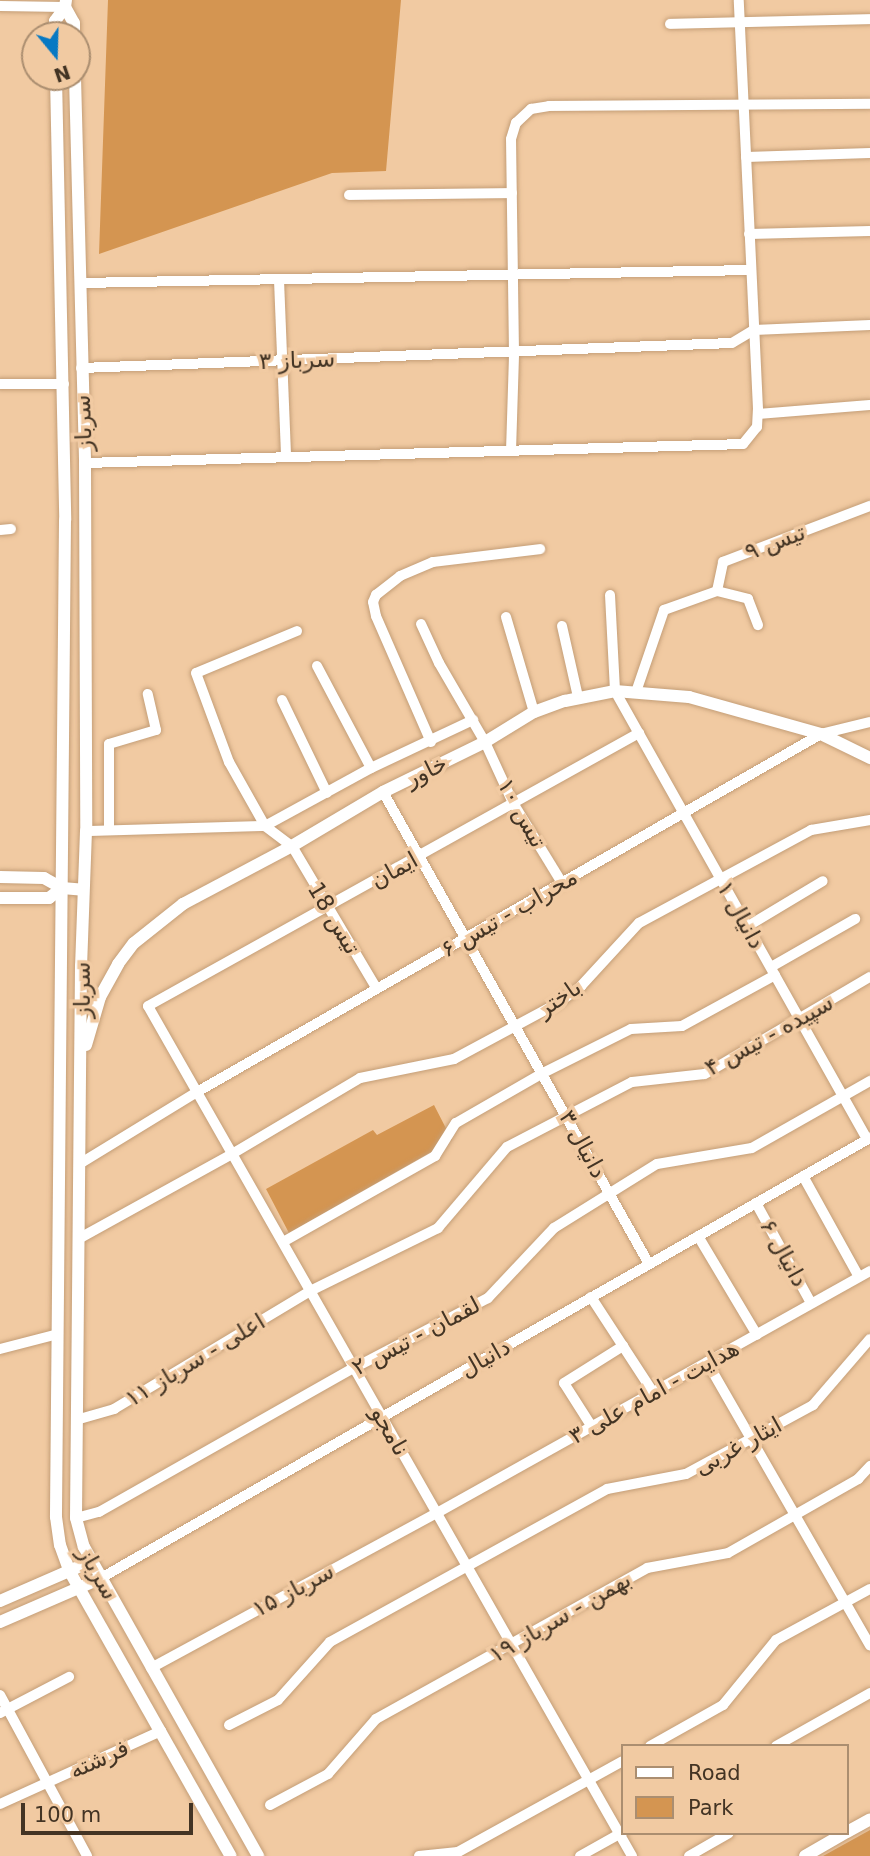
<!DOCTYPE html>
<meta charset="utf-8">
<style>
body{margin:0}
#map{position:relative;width:870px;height:1856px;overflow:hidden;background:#f1caa2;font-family:"DejaVu Sans",Cairo,sans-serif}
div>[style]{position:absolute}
.green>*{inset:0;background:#d49551}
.roads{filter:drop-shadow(0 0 2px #c49e77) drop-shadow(0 0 2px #c49e77)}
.minor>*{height:10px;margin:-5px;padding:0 5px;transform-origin:5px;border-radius:5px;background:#fff}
.tertiary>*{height:12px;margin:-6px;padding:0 6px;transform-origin:6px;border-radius:6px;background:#fff}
span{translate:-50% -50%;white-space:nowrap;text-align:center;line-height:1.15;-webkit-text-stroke:7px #f1caa2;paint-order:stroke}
.street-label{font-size:23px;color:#433424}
.legend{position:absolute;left:621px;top:1744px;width:228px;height:91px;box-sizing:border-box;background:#f1caa2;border:2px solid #ab8e70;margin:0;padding:9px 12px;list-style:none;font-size:21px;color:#433424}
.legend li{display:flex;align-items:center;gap:14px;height:35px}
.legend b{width:35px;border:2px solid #ab8e70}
.north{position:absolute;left:21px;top:21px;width:70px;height:70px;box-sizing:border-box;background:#f1caa2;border:2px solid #ab8e70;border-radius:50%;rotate:161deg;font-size:19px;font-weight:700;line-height:28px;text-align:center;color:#433424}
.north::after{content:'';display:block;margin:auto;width:24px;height:32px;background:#0779c3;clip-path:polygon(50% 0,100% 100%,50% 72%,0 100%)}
.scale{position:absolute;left:21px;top:1803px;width:172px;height:32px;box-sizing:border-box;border:4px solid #433424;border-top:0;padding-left:9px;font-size:21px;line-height:24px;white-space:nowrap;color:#433424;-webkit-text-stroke:5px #f1caa2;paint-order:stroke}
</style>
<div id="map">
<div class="green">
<i style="clip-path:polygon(108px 0,401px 0,386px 171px,332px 173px,99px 254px)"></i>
<i style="clip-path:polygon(434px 1105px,452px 1140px,289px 1233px,266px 1189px,373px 1130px,377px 1135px)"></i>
<i style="clip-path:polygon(870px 1830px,870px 1856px,823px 1856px)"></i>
</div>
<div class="roads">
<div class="minor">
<i style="left:0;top:6px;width:65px;rotate:0.9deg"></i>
<i style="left:670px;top:24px;width:200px;rotate:-1.4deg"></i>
<i style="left:746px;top:157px;width:124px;rotate:-1.8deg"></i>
<i style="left:349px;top:195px;width:163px;rotate:-0.7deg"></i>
<i style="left:749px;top:234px;width:121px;rotate:-1.4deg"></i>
<i style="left:279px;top:280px;width:177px;rotate:87.7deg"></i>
<i style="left:80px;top:283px;width:671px;rotate:-1.11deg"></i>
<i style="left:81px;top:368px;width:651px;rotate:-2.2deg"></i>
<i style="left:732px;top:343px;width:26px;rotate:-31deg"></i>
<i style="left:754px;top:330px;width:116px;rotate:-2.5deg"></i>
<i style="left:0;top:384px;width:64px"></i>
<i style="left:758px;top:414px;width:112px;rotate:-4.6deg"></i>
<i style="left:511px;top:451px;width:98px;rotate:-88.2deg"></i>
<i style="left:514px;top:353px;width:214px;rotate:-90.8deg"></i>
<i style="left:511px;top:139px;width:17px;rotate:-73deg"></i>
<i style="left:516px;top:123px;width:21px;rotate:-43deg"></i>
<i style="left:531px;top:109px;width:18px;rotate:-9deg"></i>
<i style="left:549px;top:106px;width:321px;rotate:-0.4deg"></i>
<i style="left:85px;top:463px;width:658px;rotate:-1.65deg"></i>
<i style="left:743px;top:444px;width:22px;rotate:-51deg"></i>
<i style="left:757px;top:427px;width:18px;rotate:-87deg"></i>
<i style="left:758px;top:409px;width:409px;rotate:-92.7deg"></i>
<i style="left:0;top:530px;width:11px;rotate:-5deg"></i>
<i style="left:717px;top:591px;width:32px;rotate:14deg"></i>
<i style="left:748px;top:599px;width:28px;rotate:69deg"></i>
<i style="left:610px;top:595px;width:96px;rotate:87deg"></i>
<i style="left:615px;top:691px;width:514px;rotate:60.64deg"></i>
<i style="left:506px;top:617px;width:99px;rotate:73.6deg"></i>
<i style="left:421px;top:624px;width:43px;rotate:65.2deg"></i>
<i style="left:439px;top:663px;width:91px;rotate:59.8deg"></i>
<i style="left:485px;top:742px;width:67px;rotate:65.3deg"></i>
<i style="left:513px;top:803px;width:94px;rotate:58.5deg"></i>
<i style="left:562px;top:626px;width:73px;rotate:77.3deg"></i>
<i style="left:297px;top:631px;width:109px;rotate:157.4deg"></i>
<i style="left:196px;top:673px;width:95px;rotate:69.7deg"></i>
<i style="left:229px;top:762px;width:73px;rotate:60.6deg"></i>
<i style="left:265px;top:826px;width:34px;rotate:37deg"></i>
<i style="left:292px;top:846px;width:166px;rotate:59.3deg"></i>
<i style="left:317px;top:666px;width:115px;rotate:62.1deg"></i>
<i style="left:636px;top:692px;width:87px;rotate:-71.1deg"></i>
<i style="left:664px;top:610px;width:56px;rotate:-19.7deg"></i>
<i style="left:717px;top:591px;width:30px;rotate:-78deg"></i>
<i style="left:723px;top:562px;width:157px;rotate:-20.9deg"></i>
<i style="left:282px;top:700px;width:103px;rotate:64.2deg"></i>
<i style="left:431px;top:742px;width:137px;rotate:-113.6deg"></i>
<i style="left:376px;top:616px;width:14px;rotate:-102deg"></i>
<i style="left:373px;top:602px;width:8px;rotate:-67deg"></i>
<i style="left:376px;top:595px;width:31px;rotate:-38deg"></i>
<i style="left:400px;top:576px;width:36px;rotate:-23deg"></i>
<i style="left:433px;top:562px;width:108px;rotate:-6.9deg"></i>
<i style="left:383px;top:792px;width:542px;rotate:60.6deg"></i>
<i style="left:109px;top:830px;width:86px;rotate:-90deg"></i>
<i style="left:109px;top:744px;width:49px;rotate:-16.6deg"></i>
<i style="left:156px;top:730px;width:37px;rotate:-103deg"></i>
<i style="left:86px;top:831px;width:179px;rotate:-1.6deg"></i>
<i style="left:265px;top:826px;width:121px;rotate:-28.7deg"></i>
<i style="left:371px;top:768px;width:113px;rotate:-25.2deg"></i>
<i style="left:748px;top:926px;width:87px;rotate:-31deg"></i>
<i style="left:771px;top:967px;width:97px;rotate:-29.7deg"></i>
<i style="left:81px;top:1163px;width:136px;rotate:-31.5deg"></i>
<i style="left:197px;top:1092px;width:719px;rotate:-29.84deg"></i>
<i style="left:821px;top:734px;width:50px;rotate:-13.8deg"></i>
<i style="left:803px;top:1176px;width:115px;rotate:61deg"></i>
<i style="left:756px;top:1203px;width:114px;rotate:61.2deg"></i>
<i style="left:698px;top:1236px;width:115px;rotate:59.2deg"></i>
<i style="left:80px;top:1238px;width:174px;rotate:-28.9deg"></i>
<i style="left:232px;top:1154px;width:149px;rotate:-30.7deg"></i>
<i style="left:360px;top:1078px;width:96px;rotate:-11.4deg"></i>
<i style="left:454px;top:1059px;width:118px;rotate:-28.3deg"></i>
<i style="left:558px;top:1003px;width:29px;rotate:-36deg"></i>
<i style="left:581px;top:986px;width:86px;rotate:-47.4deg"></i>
<i style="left:639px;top:923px;width:196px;rotate:-28.4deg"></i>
<i style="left:811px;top:830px;width:60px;rotate:-9.6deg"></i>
<i style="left:283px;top:1242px;width:175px;rotate:-29.5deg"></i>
<i style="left:435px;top:1156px;width:39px;rotate:-58deg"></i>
<i style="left:456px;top:1123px;width:100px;rotate:-29.9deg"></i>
<i style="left:543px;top:1073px;width:98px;rotate:-26.6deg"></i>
<i style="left:631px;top:1029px;width:51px;rotate:-3.4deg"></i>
<i style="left:682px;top:1026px;width:106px;rotate:-28.7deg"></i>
<i style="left:591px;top:1297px;width:113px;rotate:56.9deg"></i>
<i style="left:0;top:1349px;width:60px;rotate:-14.5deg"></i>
<i style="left:707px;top:1362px;width:327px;rotate:60.1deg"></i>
<i style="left:76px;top:1420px;width:40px;rotate:-16deg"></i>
<i style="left:114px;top:1409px;width:229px;rotate:-31deg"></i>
<i style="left:310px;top:1291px;width:143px;rotate:-26.2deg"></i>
<i style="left:438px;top:1228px;width:106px;rotate:-49.6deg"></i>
<i style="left:507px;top:1147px;width:141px;rotate:-27.5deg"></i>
<i style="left:632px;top:1082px;width:73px;rotate:-6.3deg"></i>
<i style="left:705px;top:1074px;width:191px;rotate:-30.5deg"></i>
<i style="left:592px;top:1427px;width:52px;rotate:-122.5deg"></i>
<i style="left:564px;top:1383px;width:70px;rotate:-32.1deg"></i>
<i style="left:76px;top:1518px;width:24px;rotate:-15deg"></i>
<i style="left:99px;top:1512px;width:293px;rotate:-29.5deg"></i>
<i style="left:354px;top:1368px;width:151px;rotate:-27.6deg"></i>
<i style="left:488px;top:1298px;width:96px;rotate:-46.7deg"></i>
<i style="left:554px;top:1228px;width:121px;rotate:-31.9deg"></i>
<i style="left:657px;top:1164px;width:96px;rotate:-9.6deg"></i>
<i style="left:752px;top:1148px;width:136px;rotate:-29.6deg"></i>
<i style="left:101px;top:1578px;width:886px;rotate:-29.78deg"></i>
<i style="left:151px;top:1668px;width:325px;rotate:-28.5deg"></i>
<i style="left:437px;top:1513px;width:496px;rotate:-29.2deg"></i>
<i style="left:0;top:1695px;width:183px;rotate:61.6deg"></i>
<i style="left:0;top:1713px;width:78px;rotate:-27.6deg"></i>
<i style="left:229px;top:1725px;width:55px;rotate:-27deg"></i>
<i style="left:278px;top:1700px;width:78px;rotate:-48.1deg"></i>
<i style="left:330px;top:1642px;width:316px;rotate:-28.9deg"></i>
<i style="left:607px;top:1489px;width:80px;rotate:-10.8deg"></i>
<i style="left:686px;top:1474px;width:145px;rotate:-28.5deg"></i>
<i style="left:813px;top:1405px;width:87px;rotate:-49.2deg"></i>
<i style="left:650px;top:1746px;width:84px;rotate:-29.3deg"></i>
<i style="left:723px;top:1705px;width:84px;rotate:-50.8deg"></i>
<i style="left:776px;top:1640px;width:107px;rotate:-28.5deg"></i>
<i style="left:776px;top:1746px;width:108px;rotate:-29.4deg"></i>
<i style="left:0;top:1804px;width:177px;rotate:-24.4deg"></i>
<i style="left:270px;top:1805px;width:66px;rotate:-28.1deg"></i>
<i style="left:328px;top:1774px;width:73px;rotate:-48.9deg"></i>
<i style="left:376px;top:1719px;width:310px;rotate:-29.1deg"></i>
<i style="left:647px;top:1568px;width:82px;rotate:-10.5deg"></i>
<i style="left:728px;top:1553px;width:150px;rotate:-29.6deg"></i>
<i style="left:858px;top:1479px;width:18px;rotate:-47deg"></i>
<i style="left:419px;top:1856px;width:39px;rotate:-6deg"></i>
<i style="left:458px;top:1852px;width:188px;rotate:-28.9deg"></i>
<i style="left:580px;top:1856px;width:49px;rotate:-29.2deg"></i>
<i style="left:632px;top:1856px;width:978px;rotate:-119.66deg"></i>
<i style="left:148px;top:1006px;width:562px;rotate:-29.07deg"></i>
<i style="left:689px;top:1856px;width:46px;rotate:-29.9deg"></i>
</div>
<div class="tertiary">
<i style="left:66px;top:0;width:7px;rotate:98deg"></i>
<i style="left:65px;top:7px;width:18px;rotate:61deg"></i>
<i style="left:74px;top:23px;width:12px;rotate:90deg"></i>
<i style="left:55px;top:35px;width:14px;rotate:-90deg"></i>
<i style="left:55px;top:21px;width:17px;rotate:-54deg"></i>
<i style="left:56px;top:77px;width:443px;rotate:88.8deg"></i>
<i style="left:65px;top:520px;width:997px;rotate:90.52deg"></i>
<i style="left:56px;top:1517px;width:28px;rotate:82deg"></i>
<i style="left:60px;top:1545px;width:29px;rotate:70deg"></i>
<i style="left:70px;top:1572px;width:326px;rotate:60.5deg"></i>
<i style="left:75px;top:77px;width:386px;rotate:88.5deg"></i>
<i style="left:85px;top:463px;width:368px;rotate:89.8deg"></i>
<i style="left:86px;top:831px;width:135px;rotate:92.1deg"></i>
<i style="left:81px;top:966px;width:552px;rotate:90.52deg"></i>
<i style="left:76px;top:1518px;width:30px;rotate:75deg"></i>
<i style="left:84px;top:1547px;width:355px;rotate:60.6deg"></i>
<i style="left:0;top:877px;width:44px;rotate:1.3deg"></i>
<i style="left:44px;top:878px;width:21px;rotate:29deg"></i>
<i style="left:62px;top:888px;width:21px;rotate:5deg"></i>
<i style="left:0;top:898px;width:49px"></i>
<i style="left:49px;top:898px;width:16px;rotate:-38deg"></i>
<i style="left:86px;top:1045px;width:50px;rotate:-73.7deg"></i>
<i style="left:100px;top:997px;width:38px;rotate:-61deg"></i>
<i style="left:118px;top:964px;width:26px;rotate:-53deg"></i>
<i style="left:134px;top:943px;width:63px;rotate:-38.5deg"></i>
<i style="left:183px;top:904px;width:123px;rotate:-28deg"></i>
<i style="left:292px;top:846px;width:106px;rotate:-30.7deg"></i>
<i style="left:383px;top:792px;width:114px;rotate:-26.1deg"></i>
<i style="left:485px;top:742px;width:57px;rotate:-31.5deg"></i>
<i style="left:534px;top:712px;width:33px;rotate:-20deg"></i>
<i style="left:565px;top:701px;width:51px;rotate:-11.3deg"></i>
<i style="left:615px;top:691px;width:74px;rotate:4.6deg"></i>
<i style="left:689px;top:697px;width:137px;rotate:15.7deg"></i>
<i style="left:821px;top:734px;width:55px;rotate:26.1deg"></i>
<i style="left:0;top:1601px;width:100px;rotate:-23.5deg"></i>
<i style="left:0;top:1622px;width:110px;rotate:-23.5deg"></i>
<i style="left:847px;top:1832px;width:26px;rotate:-29deg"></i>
<i style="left:805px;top:1856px;width:46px;rotate:-29.9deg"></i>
</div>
</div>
<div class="street-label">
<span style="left:297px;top:360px;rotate:-2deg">سرباز ۳</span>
<span style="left:83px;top:423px;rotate:-92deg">سرباز</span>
<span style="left:775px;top:542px;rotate:-21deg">تیس ۹</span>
<span style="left:426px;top:771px;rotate:-26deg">خاور</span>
<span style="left:522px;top:813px;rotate:61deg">تیس ۱۰</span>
<span style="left:394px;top:870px;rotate:-29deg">ایمان</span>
<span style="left:509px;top:913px;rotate:-30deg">محراب - تیس ۶</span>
<span style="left:741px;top:915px;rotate:61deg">دانیال ۱</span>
<span style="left:334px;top:918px;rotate:59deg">تیس 18</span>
<span style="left:82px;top:990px;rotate:-90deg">سرباز</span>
<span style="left:559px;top:998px;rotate:-34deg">باختر</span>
<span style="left:769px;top:1035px;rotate:-29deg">سپیده - تیس ۴</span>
<span style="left:583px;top:1144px;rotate:61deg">دانیال ۳</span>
<span style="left:784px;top:1253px;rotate:61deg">دانیال ۶</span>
<span style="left:416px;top:1336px;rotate:-28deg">لقمان - تیس ۲</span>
<span style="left:485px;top:1358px;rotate:-30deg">دانیال</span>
<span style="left:195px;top:1360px;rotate:-31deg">اعلی - سرباز ۱۱</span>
<span style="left:654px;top:1392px;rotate:-29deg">هدایت - امام علی ۳</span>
<span style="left:390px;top:1431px;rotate:60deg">نامجو</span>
<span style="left:738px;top:1446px;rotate:-29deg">ایثار غربی</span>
<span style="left:98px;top:1573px;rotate:61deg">سرباز</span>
<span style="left:293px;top:1590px;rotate:-28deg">سرباز ۱۵</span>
<span style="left:560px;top:1617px;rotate:-30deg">بهمن - سرباز ۱۹</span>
<span style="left:99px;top:1759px;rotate:-24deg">فرشته</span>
</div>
<ul class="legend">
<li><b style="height:9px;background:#fff"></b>Road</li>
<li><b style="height:19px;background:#d49551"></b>Park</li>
</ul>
<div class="north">N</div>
<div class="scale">100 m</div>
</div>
